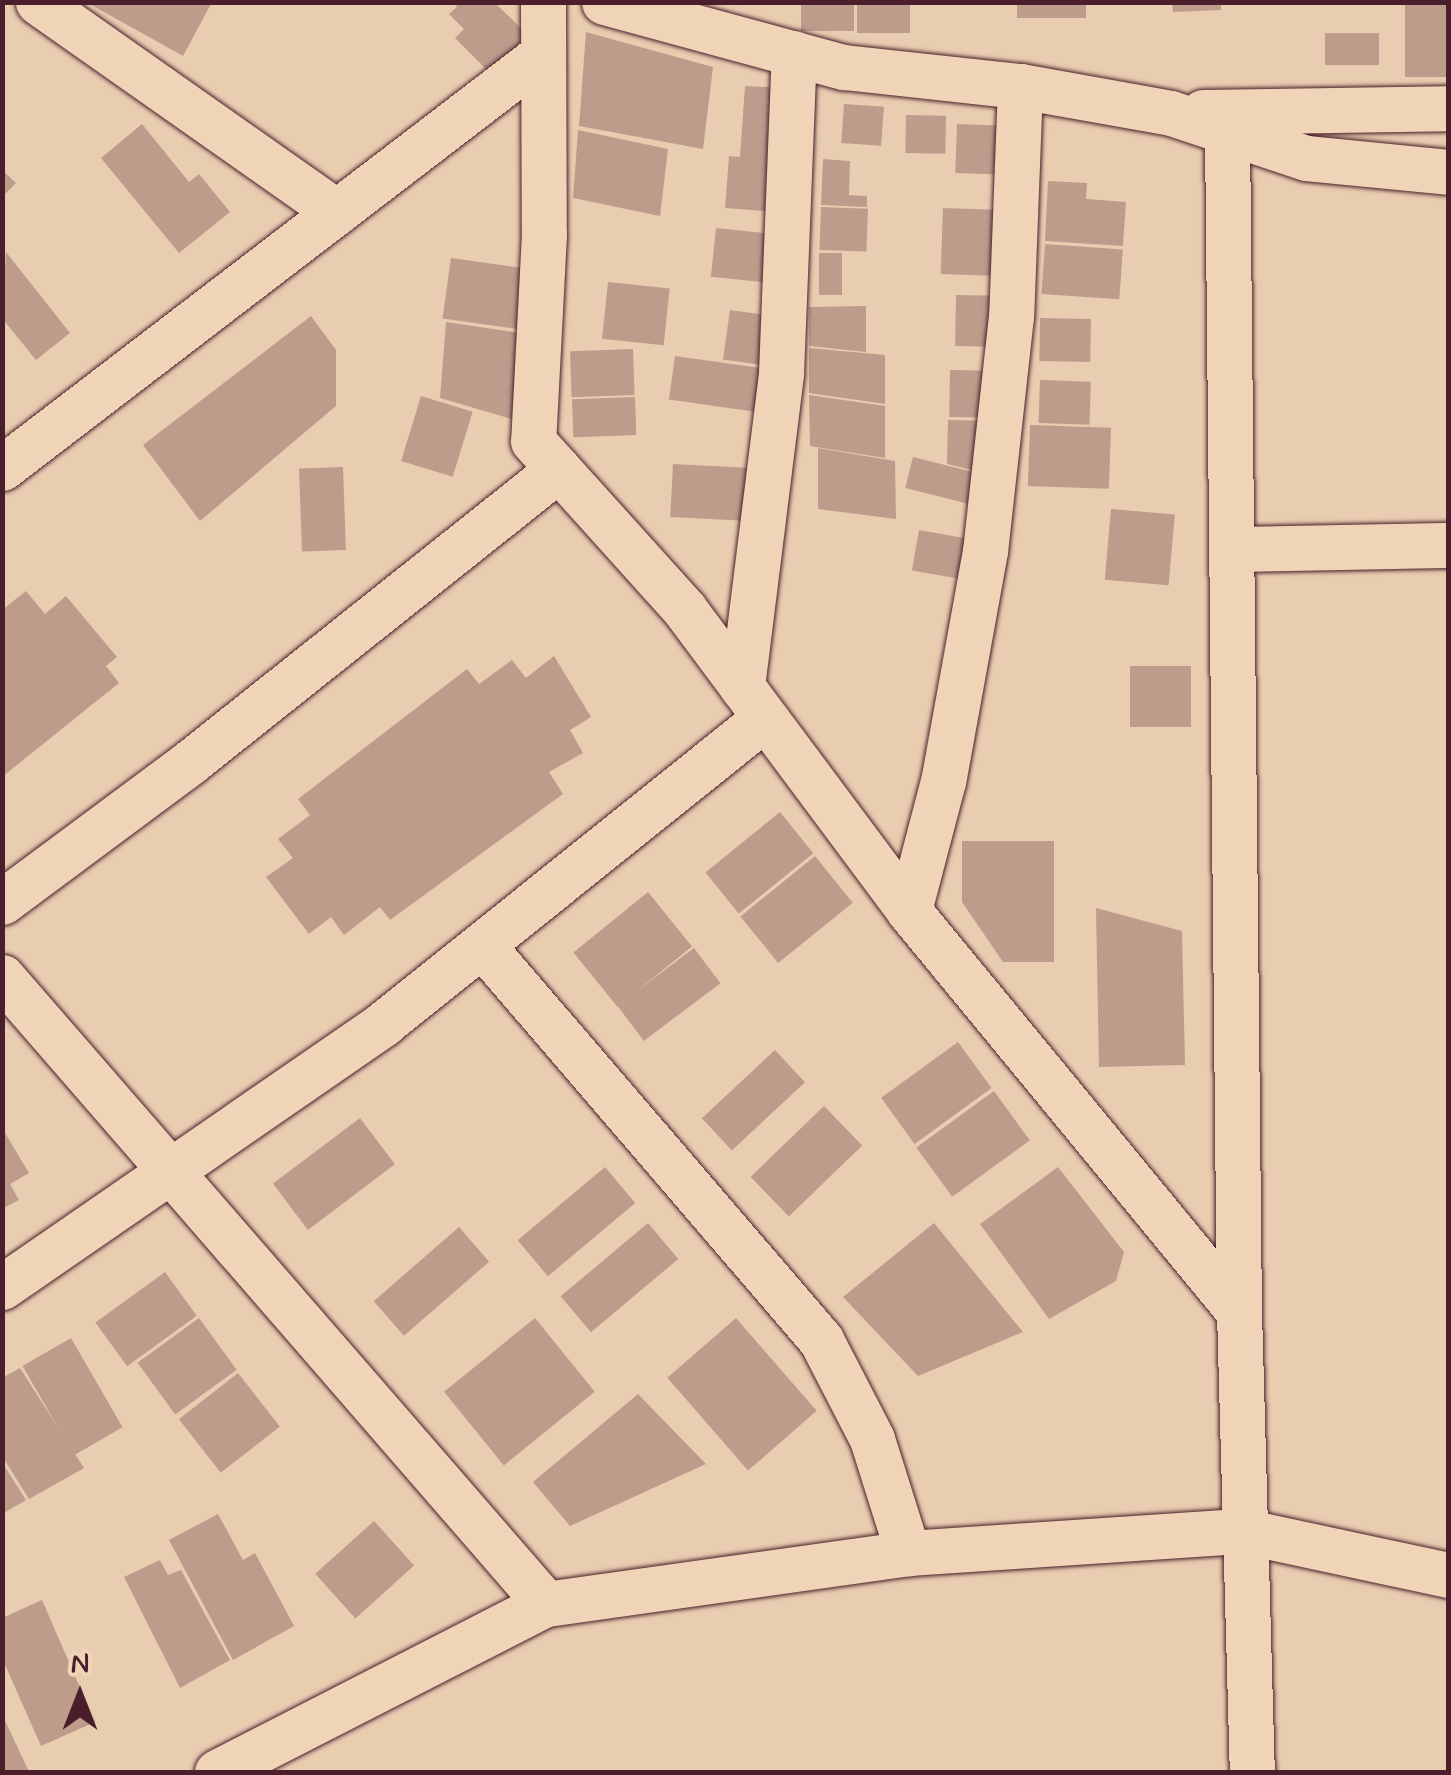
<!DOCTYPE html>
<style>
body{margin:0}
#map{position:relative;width:1451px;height:1775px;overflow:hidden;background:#e9cdb1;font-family:Mynerve,sans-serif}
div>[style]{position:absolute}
.building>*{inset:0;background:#bd9c8c;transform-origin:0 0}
.roads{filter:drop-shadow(0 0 2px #4a1f2b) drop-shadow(0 0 2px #4a1f2b)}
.street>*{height:45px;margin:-22.5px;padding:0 22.5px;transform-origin:22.5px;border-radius:22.5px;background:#f0d4b7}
span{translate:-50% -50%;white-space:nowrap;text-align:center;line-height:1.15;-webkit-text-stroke:8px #f0d4b7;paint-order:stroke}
.frame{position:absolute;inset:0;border:5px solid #4a1f2b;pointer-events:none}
.north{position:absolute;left:30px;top:1645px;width:100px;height:100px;-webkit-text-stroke:8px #f0d4b7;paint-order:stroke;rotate:0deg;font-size:28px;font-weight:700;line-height:40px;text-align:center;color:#4a1f2b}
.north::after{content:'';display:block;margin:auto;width:35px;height:45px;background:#4a1f2b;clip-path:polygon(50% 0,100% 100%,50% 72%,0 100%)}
</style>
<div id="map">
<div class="building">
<i style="clip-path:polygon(86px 2px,212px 2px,183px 56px)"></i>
<i style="clip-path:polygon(453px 2px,494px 2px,528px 35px,490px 73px,455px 38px,464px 29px,449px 14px,457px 7px)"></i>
<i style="left:801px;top:2px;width:53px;height:29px"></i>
<i style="left:857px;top:2px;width:53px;height:31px"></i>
<i style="clip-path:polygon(1172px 2px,1221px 2px,1221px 10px,1173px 12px)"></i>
<i style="left:1405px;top:2px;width:43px;height:75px"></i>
<i style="left:1017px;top:3px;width:69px;height:15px"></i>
<i style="clip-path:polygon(586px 32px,713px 67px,703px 149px,579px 126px)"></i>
<i style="left:1379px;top:33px;width:32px;height:54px;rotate:90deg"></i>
<i style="clip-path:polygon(745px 86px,788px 88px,779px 212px,725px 208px,729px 156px,740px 157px)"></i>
<i style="left:844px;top:104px;width:40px;height:39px;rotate:4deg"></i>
<i style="left:906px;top:115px;width:40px;height:38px;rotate:1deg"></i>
<i style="clip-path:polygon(142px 124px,189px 182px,199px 174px,230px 212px,179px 253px,101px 158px)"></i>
<i style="left:957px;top:124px;width:51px;height:49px;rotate:2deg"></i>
<i style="clip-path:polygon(578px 130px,668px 149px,660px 216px,573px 198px)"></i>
<i style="clip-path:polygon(823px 159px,850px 161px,849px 195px,867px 196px,867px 207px,821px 205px)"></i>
<i style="clip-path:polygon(2px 170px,16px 183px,2px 197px)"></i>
<i style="clip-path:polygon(1048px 181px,1087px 183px,1086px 199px,1126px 202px,1123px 246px,1045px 241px)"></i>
<i style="left:821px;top:207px;width:47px;height:43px;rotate:2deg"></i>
<i style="left:943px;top:208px;width:52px;height:66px;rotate:2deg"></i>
<i style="left:716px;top:228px;width:61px;height:49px;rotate:6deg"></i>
<i style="left:1045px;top:244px;width:78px;height:50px;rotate:4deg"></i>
<i style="clip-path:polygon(6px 252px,70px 333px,36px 360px,2px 318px)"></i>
<i style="left:819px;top:253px;width:23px;height:42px"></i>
<i style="left:451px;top:258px;width:75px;height:61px;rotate:8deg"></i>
<i style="left:608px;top:282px;width:62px;height:57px;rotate:6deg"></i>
<i style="left:956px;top:295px;width:40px;height:51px;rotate:1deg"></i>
<i style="clip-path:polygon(866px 306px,866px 352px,809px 346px,809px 307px)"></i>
<i style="left:730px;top:310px;width:44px;height:50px;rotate:8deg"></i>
<i style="clip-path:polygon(311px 316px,336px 350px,336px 406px,200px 521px,143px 445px)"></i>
<i style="left:1040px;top:318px;width:51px;height:43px;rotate:1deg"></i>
<i style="clip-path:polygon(446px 322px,520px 333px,512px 419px,440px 398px)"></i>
<i style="clip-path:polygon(809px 348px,885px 355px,885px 404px,809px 393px)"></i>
<i style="left:633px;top:349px;width:46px;height:63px;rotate:88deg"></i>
<i style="left:675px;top:356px;width:92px;height:44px;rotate:8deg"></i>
<i style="left:950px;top:370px;width:45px;height:47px;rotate:1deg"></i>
<i style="left:1040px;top:380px;width:51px;height:43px;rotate:2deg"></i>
<i style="clip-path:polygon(809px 395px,885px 406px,885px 458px,810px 446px)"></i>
<i style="left:421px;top:396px;width:54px;height:68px;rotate:17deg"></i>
<i style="left:635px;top:397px;width:38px;height:63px;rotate:88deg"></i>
<i style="clip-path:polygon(948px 420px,993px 421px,980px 472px,947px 464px)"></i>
<i style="left:1030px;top:425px;width:81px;height:61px;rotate:2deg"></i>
<i style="clip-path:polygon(818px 448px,895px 461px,896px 519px,818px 509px)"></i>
<i style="left:913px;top:457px;width:68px;height:32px;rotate:14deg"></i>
<i style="left:673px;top:464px;width:74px;height:53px;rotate:3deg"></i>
<i style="left:343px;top:467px;width:83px;height:44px;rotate:88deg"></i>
<i style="left:1111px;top:509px;width:64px;height:71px;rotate:5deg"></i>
<i style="left:919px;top:530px;width:53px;height:41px;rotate:10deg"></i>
<i style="clip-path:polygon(26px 591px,45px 614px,66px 596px,117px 657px,106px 666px,119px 683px,2px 777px,2px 610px)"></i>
<i style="clip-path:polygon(554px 656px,591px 717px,570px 730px,583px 753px,549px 772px,563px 794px,390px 920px,380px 907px,344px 935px,331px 917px,309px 934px,266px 877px,293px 858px,278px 839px,310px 815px,298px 799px,467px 669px,479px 684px,512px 660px,526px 678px)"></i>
<i style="left:1130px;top:666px;width:61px;height:61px"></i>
<i style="left:780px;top:812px;width:53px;height:96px;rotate:51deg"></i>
<i style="clip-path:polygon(962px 841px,1054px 841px,1054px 962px,1003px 962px,962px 902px)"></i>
<i style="left:815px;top:856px;width:60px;height:96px;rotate:51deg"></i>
<i style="left:648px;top:892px;width:70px;height:96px;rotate:51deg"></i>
<i style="clip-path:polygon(1096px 908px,1182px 931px,1185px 1065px,1099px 1067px)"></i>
<i style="left:694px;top:948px;width:44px;height:96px;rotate:53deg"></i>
<i style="left:958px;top:1042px;width:57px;height:95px;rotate:54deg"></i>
<i style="left:775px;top:1050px;width:44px;height:100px;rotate:47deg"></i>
<i style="left:994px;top:1091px;width:61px;height:96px;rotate:54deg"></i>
<i style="left:824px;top:1106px;width:55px;height:102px;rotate:46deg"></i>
<i style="left:360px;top:1118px;width:58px;height:109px;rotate:53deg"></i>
<i style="clip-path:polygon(2px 1128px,29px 1173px,10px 1184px,19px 1200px,2px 1209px)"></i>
<i style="left:605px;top:1167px;width:47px;height:114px;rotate:50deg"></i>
<i style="clip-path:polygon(1058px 1167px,1124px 1252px,1116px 1281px,1049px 1319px,980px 1224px)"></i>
<i style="left:648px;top:1223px;width:47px;height:114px;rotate:50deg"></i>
<i style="clip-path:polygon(934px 1223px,1023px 1332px,918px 1376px,843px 1297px)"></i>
<i style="left:459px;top:1227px;width:46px;height:113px;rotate:49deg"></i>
<i style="left:165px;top:1272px;width:54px;height:86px;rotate:54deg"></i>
<i style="left:199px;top:1318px;width:64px;height:76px;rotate:54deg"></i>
<i style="left:535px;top:1318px;width:95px;height:117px;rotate:51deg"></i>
<i style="left:736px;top:1318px;width:123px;height:91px;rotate:49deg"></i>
<i style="left:71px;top:1338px;width:103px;height:56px;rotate:60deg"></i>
<i style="clip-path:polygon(20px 1368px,84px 1468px,29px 1499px,2px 1456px,2px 1378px)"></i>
<i style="left:238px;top:1373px;width:68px;height:75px;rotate:52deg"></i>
<i style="clip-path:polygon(638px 1394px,706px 1464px,570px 1526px,533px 1482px)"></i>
<i style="clip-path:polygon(2px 1462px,26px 1500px,2px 1514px)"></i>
<i style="clip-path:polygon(218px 1514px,243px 1560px,255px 1553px,294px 1626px,233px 1660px,169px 1540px)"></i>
<i style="left:374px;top:1521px;width:60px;height:79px;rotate:48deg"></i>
<i style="clip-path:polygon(160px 1560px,168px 1575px,181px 1570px,230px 1660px,180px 1688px,124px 1577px)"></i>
<i style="clip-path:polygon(42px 1600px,95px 1722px,41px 1746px,2px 1658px,2px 1618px)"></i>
<i style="clip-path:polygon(2px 1714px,29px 1772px,2px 1772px)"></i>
</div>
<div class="roads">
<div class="street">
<i style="left:38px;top:2px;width:365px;rotate:35.1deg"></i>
<i style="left:543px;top:2px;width:232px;rotate:89.8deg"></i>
<i style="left:544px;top:234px;width:207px;rotate:93deg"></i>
<i style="left:533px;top:441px;width:227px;rotate:48deg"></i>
<i style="left:685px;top:610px;width:375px;rotate:53.3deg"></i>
<i style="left:604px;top:2px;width:249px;rotate:15.2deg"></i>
<i style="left:844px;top:67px;width:177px;rotate:6.2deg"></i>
<i style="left:1020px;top:86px;width:153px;rotate:10.1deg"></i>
<i style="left:1171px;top:113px;width:142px;rotate:18.4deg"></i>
<i style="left:1306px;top:158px;width:143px;rotate:5.6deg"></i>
<i style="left:1020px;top:86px;width:230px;rotate:92.2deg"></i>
<i style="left:1011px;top:316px;width:236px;rotate:96.3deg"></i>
<i style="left:985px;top:551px;width:234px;rotate:100.3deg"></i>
<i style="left:943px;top:781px;width:134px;rotate:104.7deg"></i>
<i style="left:909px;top:911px;width:519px;rotate:50.55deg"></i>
<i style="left:1203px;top:112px;width:245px;rotate:-0.9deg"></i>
<i style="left:1227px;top:131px;width:1181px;rotate:89.42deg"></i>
<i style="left:1239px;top:1312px;width:460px;rotate:88.4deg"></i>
<i style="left:2px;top:468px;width:681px;rotate:-37.43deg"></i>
<i style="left:1233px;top:549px;width:215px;rotate:-1.1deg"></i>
<i style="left:742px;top:687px;width:316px;rotate:-82.9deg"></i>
<i style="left:781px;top:373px;width:320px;rotate:-87.7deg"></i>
<i style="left:2px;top:902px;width:233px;rotate:-36.6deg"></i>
<i style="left:189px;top:763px;width:472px;rotate:-38.5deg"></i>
<i style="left:482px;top:945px;width:521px;rotate:49.36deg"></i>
<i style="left:821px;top:1340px;width:111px;rotate:62.7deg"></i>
<i style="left:872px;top:1439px;width:120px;rotate:72.5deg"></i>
<i style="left:2px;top:977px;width:830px;rotate:49.05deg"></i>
<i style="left:2px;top:1287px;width:464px;rotate:-34.6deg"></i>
<i style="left:384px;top:1023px;width:488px;rotate:-38.7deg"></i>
<i style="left:217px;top:1772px;width:369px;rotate:-27.1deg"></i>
<i style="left:546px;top:1604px;width:366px;rotate:-8deg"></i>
<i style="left:908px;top:1553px;width:336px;rotate:-3.8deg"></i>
<i style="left:1243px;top:1531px;width:210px;rotate:12.1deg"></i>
</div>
</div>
<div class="frame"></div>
<div class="north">N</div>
</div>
